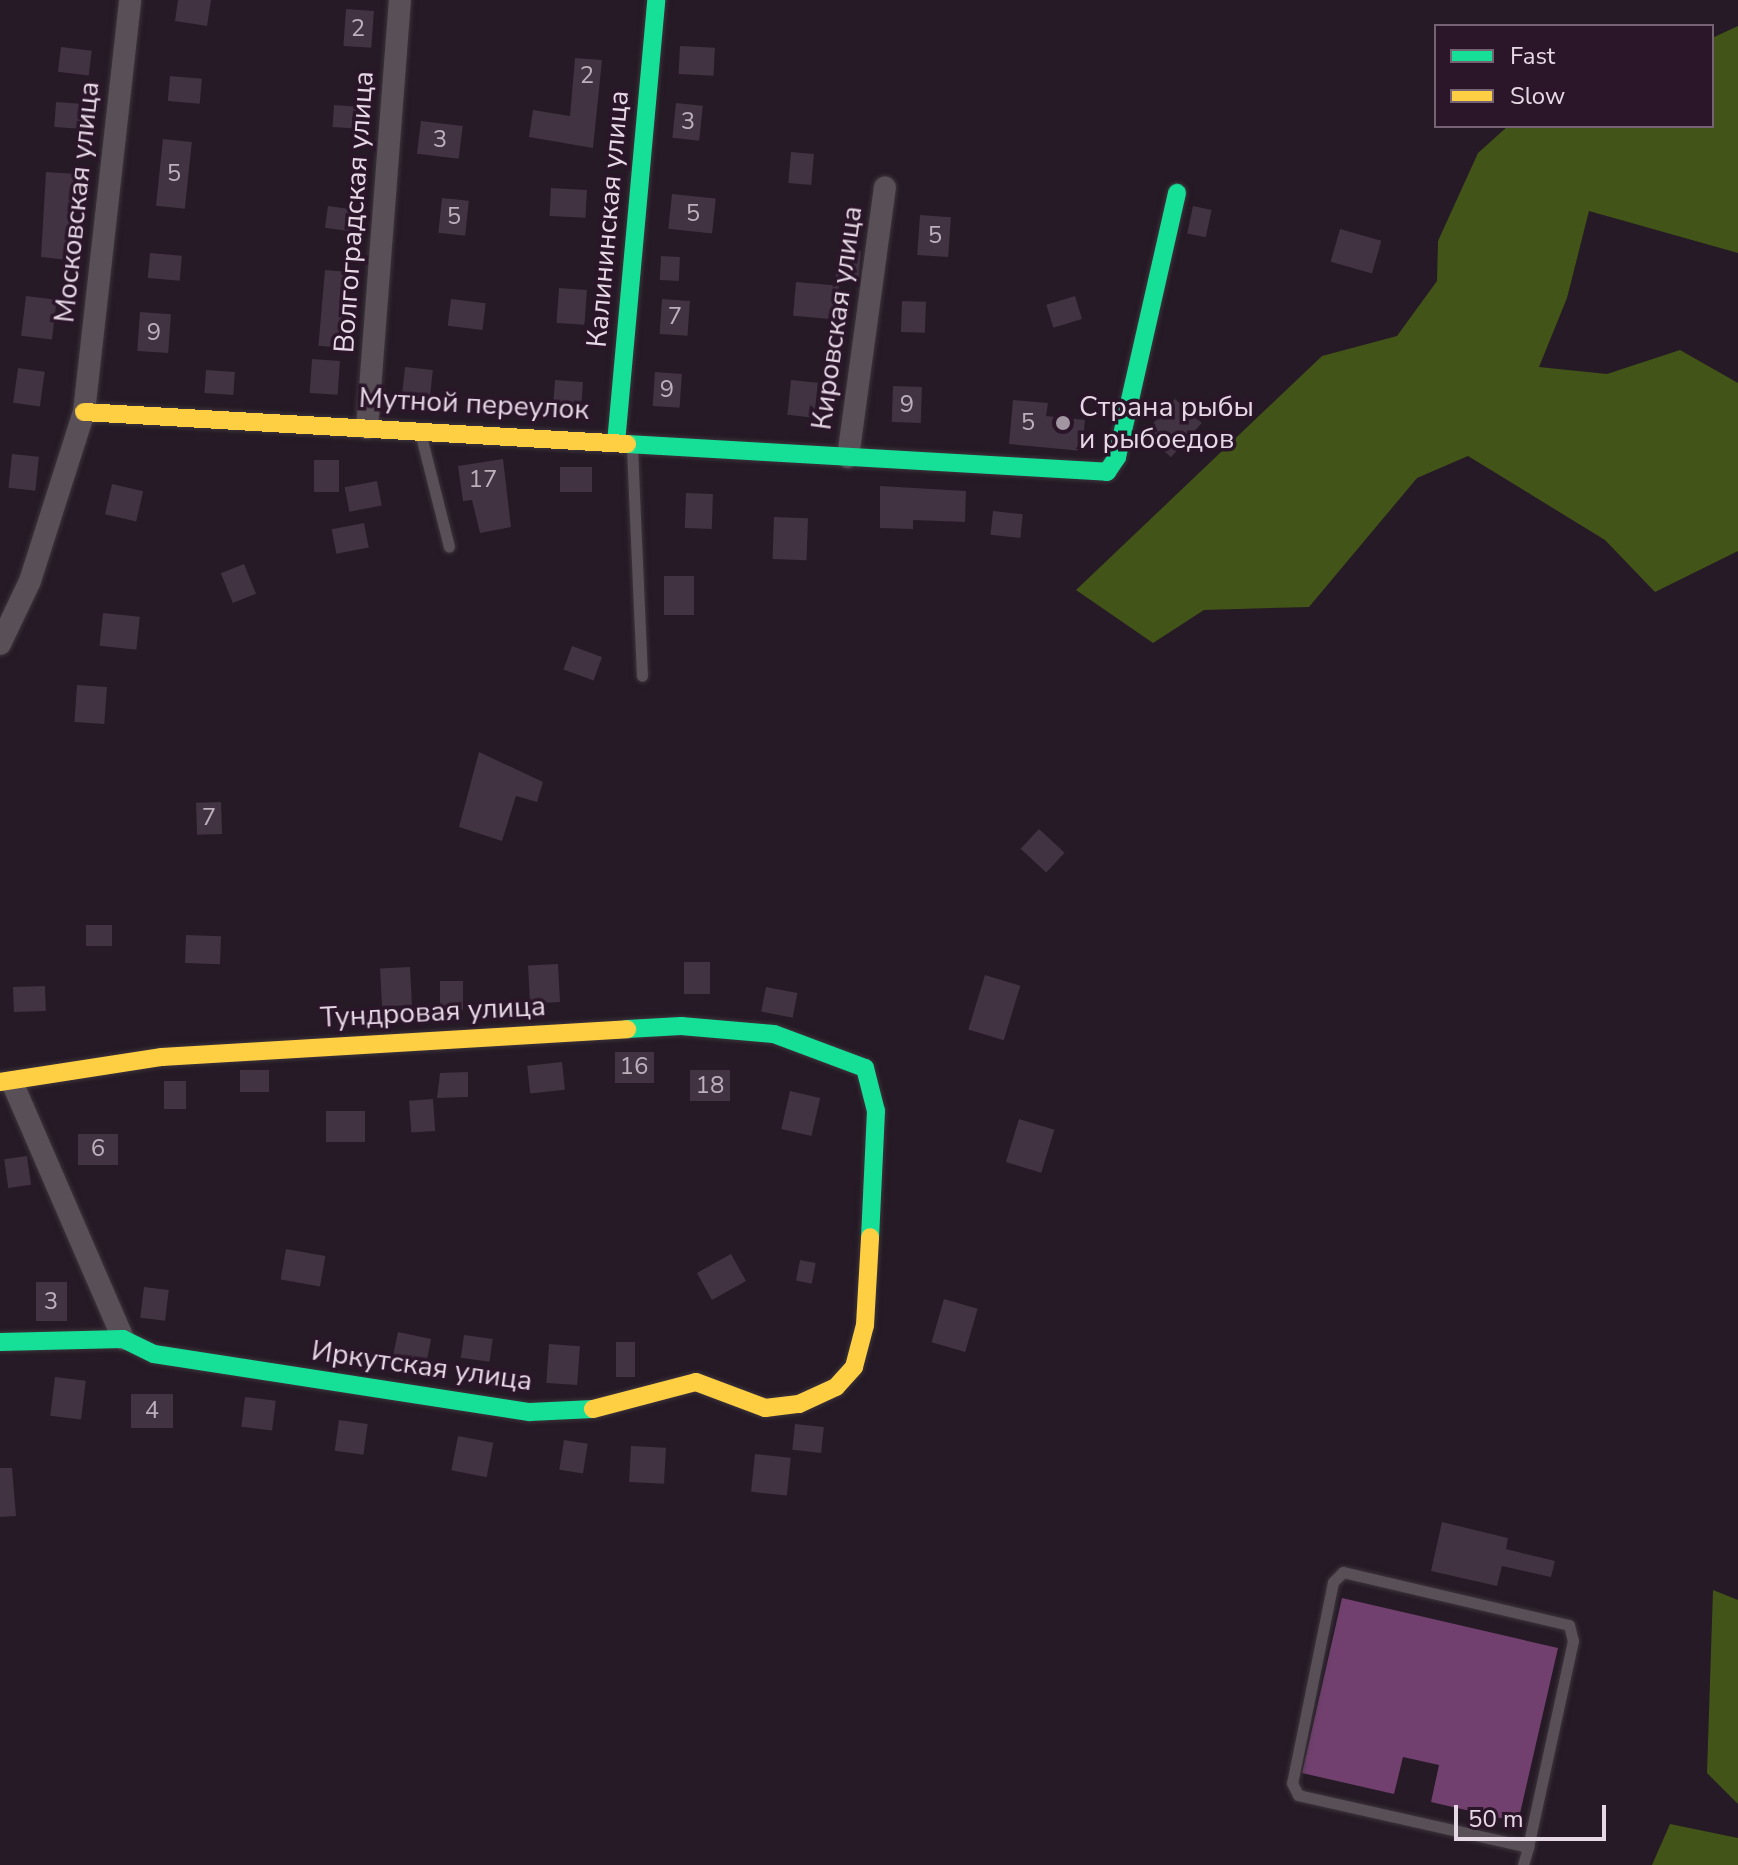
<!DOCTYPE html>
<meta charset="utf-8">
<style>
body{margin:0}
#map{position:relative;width:1738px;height:1865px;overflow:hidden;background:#251a25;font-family:"Nunito Sans",sans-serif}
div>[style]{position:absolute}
.forest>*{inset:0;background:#425417}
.water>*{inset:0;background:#71406f}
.building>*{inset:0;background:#413341;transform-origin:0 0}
.roads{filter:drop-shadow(0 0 2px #3d343c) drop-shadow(0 0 2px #3d343c)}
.lane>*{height:11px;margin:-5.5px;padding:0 5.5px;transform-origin:5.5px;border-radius:5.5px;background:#584f57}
.street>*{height:22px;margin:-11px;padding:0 11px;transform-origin:11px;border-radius:11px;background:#584f57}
.fast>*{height:18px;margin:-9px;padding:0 9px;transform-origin:9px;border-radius:9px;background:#16e098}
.slow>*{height:18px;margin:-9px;padding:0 9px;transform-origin:9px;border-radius:9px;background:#ffcf43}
.dots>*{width:22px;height:22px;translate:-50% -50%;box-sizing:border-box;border:4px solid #2a1529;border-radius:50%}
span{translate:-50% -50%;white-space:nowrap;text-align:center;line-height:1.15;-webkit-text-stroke:7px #2a1529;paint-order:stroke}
.number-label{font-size:24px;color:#bdafbc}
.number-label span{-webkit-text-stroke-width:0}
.street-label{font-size:28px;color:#e6d8e5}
.poi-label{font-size:28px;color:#e6d8e5}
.left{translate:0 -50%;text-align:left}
.legend{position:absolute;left:1434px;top:24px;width:280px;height:104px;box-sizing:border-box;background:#2a1529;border:2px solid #756374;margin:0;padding:10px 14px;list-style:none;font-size:24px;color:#e6d8e5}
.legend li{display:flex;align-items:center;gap:16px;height:40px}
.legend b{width:40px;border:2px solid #756374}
.scale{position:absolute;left:1454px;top:1805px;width:152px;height:36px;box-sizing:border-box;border:4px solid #e6d8e5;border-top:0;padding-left:10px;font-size:24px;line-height:28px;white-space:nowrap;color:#e6d8e5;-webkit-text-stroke:6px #2a1529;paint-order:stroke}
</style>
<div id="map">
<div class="forest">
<i style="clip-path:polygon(1738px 26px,1738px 253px,1589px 211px,1567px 298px,1539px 367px,1607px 374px,1680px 350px,1738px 383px,1738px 551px,1655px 592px,1605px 540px,1468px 456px,1417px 478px,1309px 607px,1204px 610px,1153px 643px,1076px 590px,1322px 356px,1397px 336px,1437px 281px,1438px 241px,1478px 153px,1508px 126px,1712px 126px,1712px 38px)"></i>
<i style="clip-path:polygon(1713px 1590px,1738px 1600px,1738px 1804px,1707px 1773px)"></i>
<i style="clip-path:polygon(1670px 1824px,1738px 1838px,1738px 1865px,1652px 1865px)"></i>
</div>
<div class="water">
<i style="clip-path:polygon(1342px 1598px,1558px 1648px,1518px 1822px,1431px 1802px,1439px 1765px,1403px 1757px,1394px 1794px,1302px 1773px)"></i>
</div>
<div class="building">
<i style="clip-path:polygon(178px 0,211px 0,207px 26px,175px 21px)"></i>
<i style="left:346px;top:9px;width:28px;height:37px;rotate:4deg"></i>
<i style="left:680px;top:46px;width:35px;height:28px;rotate:3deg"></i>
<i style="left:61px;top:47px;width:31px;height:25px;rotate:7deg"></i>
<i style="clip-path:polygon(575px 58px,602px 60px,593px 148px,529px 137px,533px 110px,570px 116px)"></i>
<i style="left:170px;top:76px;width:32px;height:25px;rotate:5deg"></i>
<i style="left:56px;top:102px;width:32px;height:25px;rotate:4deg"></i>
<i style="left:676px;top:103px;width:27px;height:35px;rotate:6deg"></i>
<i style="left:334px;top:105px;width:27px;height:22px;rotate:4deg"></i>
<i style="left:421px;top:121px;width:42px;height:33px;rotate:7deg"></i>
<i style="left:163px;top:139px;width:29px;height:67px;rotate:6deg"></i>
<i style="left:791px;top:152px;width:23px;height:31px;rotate:5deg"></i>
<i style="clip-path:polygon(46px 172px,78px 174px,68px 260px,41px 257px)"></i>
<i style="left:551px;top:188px;width:36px;height:28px;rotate:3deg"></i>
<i style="left:672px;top:194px;width:44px;height:35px;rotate:6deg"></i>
<i style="left:442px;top:198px;width:27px;height:35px;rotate:6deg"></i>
<i style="left:328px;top:206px;width:27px;height:22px;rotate:8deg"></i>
<i style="left:1193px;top:206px;width:19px;height:28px;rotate:12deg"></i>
<i style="left:920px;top:215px;width:31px;height:40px;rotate:4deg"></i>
<i style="left:1340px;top:229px;width:43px;height:34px;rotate:16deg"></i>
<i style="left:838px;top:249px;width:23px;height:30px;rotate:5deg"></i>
<i style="left:150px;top:253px;width:32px;height:25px;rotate:5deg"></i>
<i style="left:661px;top:256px;width:19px;height:24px;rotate:3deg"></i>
<i style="left:325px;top:270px;width:24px;height:76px;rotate:5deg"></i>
<i style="left:796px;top:282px;width:43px;height:34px;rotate:5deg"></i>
<i style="left:559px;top:288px;width:28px;height:35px;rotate:4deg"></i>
<i style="left:26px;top:296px;width:31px;height:40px;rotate:7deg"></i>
<i style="left:1075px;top:296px;width:24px;height:30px;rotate:73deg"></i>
<i style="left:451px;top:299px;width:35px;height:27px;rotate:7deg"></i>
<i style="left:662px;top:299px;width:28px;height:35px;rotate:4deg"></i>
<i style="left:902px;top:301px;width:24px;height:31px;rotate:2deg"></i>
<i style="left:140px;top:312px;width:31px;height:39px;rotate:4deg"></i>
<i style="left:312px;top:359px;width:28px;height:34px;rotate:4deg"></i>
<i style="left:405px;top:367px;width:28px;height:35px;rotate:6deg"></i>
<i style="left:18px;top:368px;width:27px;height:35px;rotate:8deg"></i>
<i style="left:206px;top:370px;width:29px;height:23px;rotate:4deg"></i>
<i style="left:655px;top:372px;width:27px;height:34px;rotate:4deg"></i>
<i style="left:555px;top:380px;width:28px;height:35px;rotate:4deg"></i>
<i style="left:791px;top:380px;width:27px;height:35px;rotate:6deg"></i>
<i style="left:893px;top:386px;width:29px;height:36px;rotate:2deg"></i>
<i style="left:1175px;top:399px;width:36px;height:46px;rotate:42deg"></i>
<i style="clip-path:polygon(1013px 400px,1048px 403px,1046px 416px,1085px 420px,1082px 451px,1009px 444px)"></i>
<i style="left:12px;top:454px;width:27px;height:34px;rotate:6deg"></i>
<i style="clip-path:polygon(503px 459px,511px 527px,480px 533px,472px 500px,463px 501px,458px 466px)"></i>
<i style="left:314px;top:460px;width:25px;height:32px"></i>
<i style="left:560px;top:467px;width:32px;height:25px"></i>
<i style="left:377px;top:481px;width:25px;height:33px;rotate:79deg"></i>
<i style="left:112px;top:484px;width:32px;height:31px;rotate:13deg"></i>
<i style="clip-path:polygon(880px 486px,966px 491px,965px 522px,913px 520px,913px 529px,880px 528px)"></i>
<i style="left:686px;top:493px;width:27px;height:35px;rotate:2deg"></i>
<i style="left:993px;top:511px;width:30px;height:24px;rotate:6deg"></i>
<i style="left:774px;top:517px;width:34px;height:42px;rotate:2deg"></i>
<i style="left:364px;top:523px;width:25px;height:33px;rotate:79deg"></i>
<i style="left:244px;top:564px;width:32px;height:25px;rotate:68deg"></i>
<i style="left:694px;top:576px;width:39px;height:30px;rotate:90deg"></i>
<i style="left:103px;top:613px;width:37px;height:33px;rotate:6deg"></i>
<i style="left:572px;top:646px;width:32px;height:25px;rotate:20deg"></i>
<i style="left:77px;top:685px;width:30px;height:37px;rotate:4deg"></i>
<i style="clip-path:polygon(479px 752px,543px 782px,537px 802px,516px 796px,502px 841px,459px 827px)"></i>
<i style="left:221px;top:802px;width:32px;height:25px;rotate:88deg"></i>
<i style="left:1039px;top:829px;width:35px;height:27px;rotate:43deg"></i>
<i style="left:86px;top:925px;width:26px;height:21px"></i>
<i style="left:186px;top:935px;width:35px;height:28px;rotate:2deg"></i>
<i style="left:684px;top:962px;width:26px;height:32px"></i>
<i style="left:558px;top:964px;width:38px;height:30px;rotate:87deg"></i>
<i style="left:410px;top:967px;width:38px;height:30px;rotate:87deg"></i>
<i style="left:985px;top:975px;width:37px;height:57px;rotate:17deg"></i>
<i style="left:440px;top:981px;width:23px;height:29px"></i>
<i style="left:45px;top:986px;width:25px;height:32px;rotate:88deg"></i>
<i style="left:766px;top:987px;width:32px;height:25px;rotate:11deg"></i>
<i style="left:615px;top:1052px;width:39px;height:31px"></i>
<i style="left:562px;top:1062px;width:28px;height:35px;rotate:84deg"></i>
<i style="left:269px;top:1070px;width:22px;height:29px;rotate:90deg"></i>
<i style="left:690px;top:1070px;width:40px;height:31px"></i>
<i style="clip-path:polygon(468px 1072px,468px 1097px,437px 1098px,440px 1073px)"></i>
<i style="left:164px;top:1081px;width:22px;height:28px"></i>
<i style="left:790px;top:1091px;width:31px;height:39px;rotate:13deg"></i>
<i style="left:433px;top:1099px;width:32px;height:24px;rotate:86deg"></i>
<i style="left:365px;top:1111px;width:31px;height:39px;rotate:90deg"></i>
<i style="left:1019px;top:1119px;width:37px;height:45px;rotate:17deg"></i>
<i style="left:78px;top:1134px;width:40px;height:31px"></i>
<i style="left:27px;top:1156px;width:29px;height:23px;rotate:82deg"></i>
<i style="left:286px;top:1249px;width:40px;height:31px;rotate:10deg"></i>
<i style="left:731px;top:1254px;width:31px;height:39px;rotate:61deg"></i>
<i style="left:800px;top:1260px;width:16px;height:21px;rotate:11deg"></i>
<i style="left:36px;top:1282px;width:31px;height:39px"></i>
<i style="left:144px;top:1287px;width:25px;height:31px;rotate:7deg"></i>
<i style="left:944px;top:1299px;width:35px;height:45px;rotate:16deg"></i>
<i style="left:398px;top:1332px;width:34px;height:26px;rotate:12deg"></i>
<i style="left:464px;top:1335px;width:29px;height:23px;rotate:8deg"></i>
<i style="left:616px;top:1342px;width:19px;height:35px"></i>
<i style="left:549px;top:1344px;width:31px;height:39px;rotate:4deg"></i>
<i style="left:55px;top:1377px;width:31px;height:39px;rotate:7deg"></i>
<i style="left:131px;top:1394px;width:42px;height:34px"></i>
<i style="left:245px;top:1397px;width:31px;height:30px;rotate:7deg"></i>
<i style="left:339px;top:1420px;width:29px;height:31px;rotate:8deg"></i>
<i style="left:795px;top:1424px;width:29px;height:26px;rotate:6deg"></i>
<i style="left:458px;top:1436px;width:36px;height:35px;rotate:11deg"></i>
<i style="left:564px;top:1440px;width:24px;height:30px;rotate:9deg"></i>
<i style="left:631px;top:1446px;width:35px;height:36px;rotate:3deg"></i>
<i style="left:755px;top:1454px;width:36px;height:38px;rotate:6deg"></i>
<i style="clip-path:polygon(0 1468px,12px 1468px,16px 1516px,0 1517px)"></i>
<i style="clip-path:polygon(1442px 1522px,1508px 1538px,1506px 1549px,1555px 1561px,1551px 1577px,1502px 1566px,1497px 1586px,1431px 1571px)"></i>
</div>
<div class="roads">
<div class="lane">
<i style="left:421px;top:436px;width:114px;rotate:75.8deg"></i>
<i style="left:632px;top:448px;width:228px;rotate:87.5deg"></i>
<i style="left:1523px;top:1865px;width:19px;rotate:-74deg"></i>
<i style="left:1528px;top:1847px;width:211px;rotate:-77.7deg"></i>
<i style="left:1573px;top:1641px;width:16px;rotate:-104deg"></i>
<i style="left:1569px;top:1625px;width:232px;rotate:-166.8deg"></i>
<i style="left:1343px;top:1572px;width:14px;rotate:135deg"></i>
<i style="left:1333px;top:1582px;width:205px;rotate:101.5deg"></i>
<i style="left:1292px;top:1783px;width:13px;rotate:63deg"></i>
<i style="left:1298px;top:1795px;width:236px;rotate:12.7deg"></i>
</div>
<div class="street">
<i style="left:367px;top:428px;width:429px;rotate:-85.6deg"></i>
<i style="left:848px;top:457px;width:272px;rotate:-82.2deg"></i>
<i style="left:0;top:644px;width:70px;rotate:-64.5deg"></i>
<i style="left:30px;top:581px;width:177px;rotate:-72.3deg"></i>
<i style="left:84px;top:412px;width:415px;rotate:-83.6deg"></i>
<i style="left:12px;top:1082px;width:280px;rotate:66.6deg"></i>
</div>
<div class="fast">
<i style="left:616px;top:443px;width:445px;rotate:-84.8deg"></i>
<i style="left:627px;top:444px;width:481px;rotate:3.3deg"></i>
<i style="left:1107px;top:472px;width:18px;rotate:-56deg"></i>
<i style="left:1117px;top:457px;width:271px;rotate:-77.2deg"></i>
<i style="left:627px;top:1029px;width:54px;rotate:-3.2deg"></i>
<i style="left:681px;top:1026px;width:93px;rotate:4.9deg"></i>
<i style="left:774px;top:1034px;width:97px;rotate:20.5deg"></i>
<i style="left:865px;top:1068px;width:44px;rotate:75.7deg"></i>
<i style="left:876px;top:1111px;width:126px;rotate:92.7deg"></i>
<i style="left:0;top:1342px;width:123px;rotate:-1.4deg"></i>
<i style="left:123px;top:1339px;width:34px;rotate:26deg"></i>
<i style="left:154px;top:1354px;width:380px;rotate:8.8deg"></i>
<i style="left:530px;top:1412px;width:63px;rotate:-2.7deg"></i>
</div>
<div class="slow">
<i style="left:84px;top:412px;width:544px;rotate:3.37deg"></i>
<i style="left:0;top:1082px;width:164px;rotate:-8.8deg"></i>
<i style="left:162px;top:1057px;width:466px;rotate:-3.4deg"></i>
<i style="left:593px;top:1409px;width:106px;rotate:-14.7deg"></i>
<i style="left:696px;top:1382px;width:74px;rotate:20.6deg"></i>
<i style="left:765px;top:1408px;width:34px;rotate:-7deg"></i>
<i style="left:799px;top:1404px;width:41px;rotate:-24.7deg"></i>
<i style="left:836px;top:1387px;width:27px;rotate:-48deg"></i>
<i style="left:854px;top:1367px;width:43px;rotate:-75.3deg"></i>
<i style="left:865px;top:1325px;width:88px;rotate:-86.7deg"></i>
</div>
</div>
<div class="dots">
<i style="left:1063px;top:423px;background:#a296a2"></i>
</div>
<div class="number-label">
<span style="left:358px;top:29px">2</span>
<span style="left:587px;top:76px">2</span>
<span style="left:688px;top:122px">3</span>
<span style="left:440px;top:140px">3</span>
<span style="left:174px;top:174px">5</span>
<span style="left:693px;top:214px">5</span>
<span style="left:454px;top:217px">5</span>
<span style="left:935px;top:236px">5</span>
<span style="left:675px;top:317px">7</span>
<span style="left:154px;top:333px">9</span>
<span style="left:667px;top:390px">9</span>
<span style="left:907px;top:405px">9</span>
<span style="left:1028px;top:423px">5</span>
<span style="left:483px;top:480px">17</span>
<span style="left:209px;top:818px">7</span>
<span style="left:634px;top:1067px">16</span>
<span style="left:710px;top:1086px">18</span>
<span style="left:98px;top:1149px">6</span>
<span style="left:51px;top:1302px">3</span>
<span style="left:152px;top:1411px">4</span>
</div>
<div class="street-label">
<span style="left:77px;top:202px;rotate:-84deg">Московская улица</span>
<span style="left:354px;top:212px;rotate:-86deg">Волгоградская улица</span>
<span style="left:608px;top:219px;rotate:-85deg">Калининская улица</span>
<span style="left:837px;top:318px;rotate:-82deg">Кировская улица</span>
<span style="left:474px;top:404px;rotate:3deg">Мутной переулок</span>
<span style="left:433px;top:1012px;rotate:-3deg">Тундровая улица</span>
<span style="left:422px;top:1366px;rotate:8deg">Иркутская улица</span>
</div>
<div class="poi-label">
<span class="left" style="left:1079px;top:423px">Страна рыбы<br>и рыбоедов</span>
</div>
<ul class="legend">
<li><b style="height:10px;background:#16e098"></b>Fast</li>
<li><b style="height:10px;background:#ffcf43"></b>Slow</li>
</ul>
<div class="scale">50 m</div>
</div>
